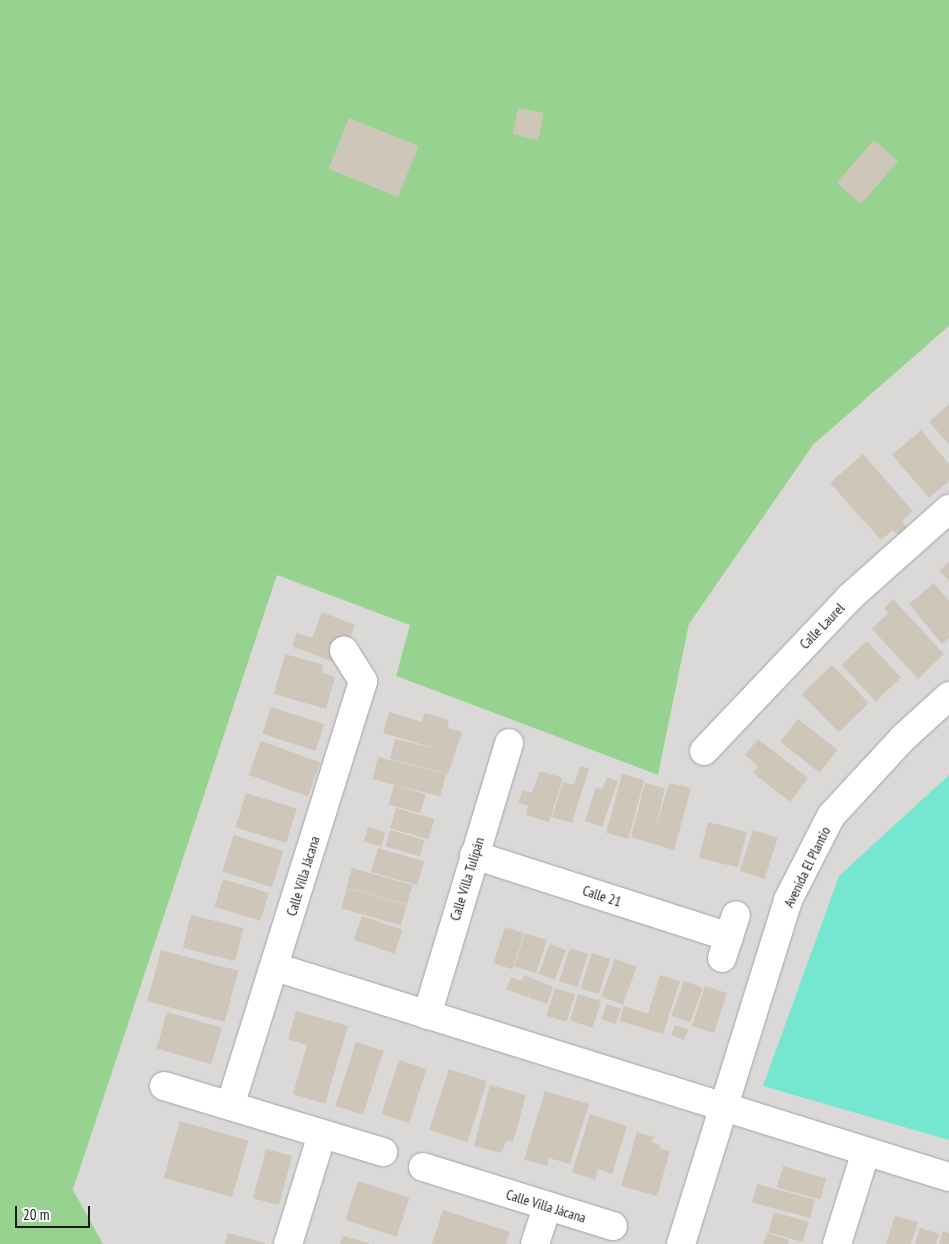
<!DOCTYPE html>
<meta charset="utf-8">
<style>
body{margin:0}
#map{position:relative;width:949px;height:1244px;overflow:hidden;background:#eeece0;font-family:"PT Sans Narrow",sans-serif}
div>[style]{position:absolute}
.residential>*{inset:0;background:#dad9d8}
.forest>*{inset:0;background:#97d290}
.pitch>*{inset:0;background:#75e6d0}
.building>*{inset:0;background:#cec6b9;transform-origin:0 0}
.roads{filter:drop-shadow(0 0 1px #a2a2a2) drop-shadow(0 0 1px #a2a2a2)}
.minor>*{height:28px;margin:-14px;padding:0 14px;transform-origin:14px;border-radius:14px;background:#fff}
span{translate:-50% -50%;white-space:nowrap;text-align:center;line-height:1.15;-webkit-text-stroke:4.5px #fff;paint-order:stroke}
.street-label{font-size:14px;color:#1b1b1b}
.scale{position:absolute;left:15px;top:1206px;width:75px;height:22px;box-sizing:border-box;border:2px solid #1b1b1b;border-top:0;padding-left:6px;font-size:15px;line-height:18px;white-space:nowrap;color:#1b1b1b;-webkit-text-stroke:4px #fff;paint-order:stroke}
</style>
<div id="map">
<div class="residential">
<i style="clip-path:polygon(949px 326px,949px 1244px,103px 1244px,73px 1191px,277px 574px,411px 625px,396px 676px,658px 775px,689px 624px,813px 445px)"></i>
</div>
<div class="forest">
<i style="clip-path:polygon(0 0,949px 0,949px 326px,813px 445px,689px 624px,658px 775px,396px 676px,410px 625px,277px 575px,73px 1190px,103px 1244px,0 1244px)"></i>
</div>
<div class="pitch">
<i style="clip-path:polygon(949px 775px,949px 1140px,763px 1086px,839px 876px)"></i>
</div>
<div class="building">
<i style="left:518px;top:108px;width:26px;height:27px;rotate:11deg"></i>
<i style="left:349px;top:118px;width:75px;height:55px;rotate:22deg"></i>
<i style="left:874px;top:140px;width:32px;height:57px;rotate:41deg"></i>
<i style="clip-path:polygon(949px 404px,949px 444px,929px 422px)"></i>
<i style="clip-path:polygon(921px 430px,949px 464px,949px 481px,929px 498px,892px 455px)"></i>
<i style="clip-path:polygon(863px 454px,913px 511px,902px 521px,907px 528px,898px 535px,893px 530px,881px 540px,830px 483px)"></i>
<i style="clip-path:polygon(949px 562px,949px 581px,939px 571px)"></i>
<i style="clip-path:polygon(934px 583px,949px 601px,949px 638px,942px 644px,909px 604px)"></i>
<i style="clip-path:polygon(893px 599px,944px 654px,918px 679px,872px 629px,888px 613px,884px 608px)"></i>
<i style="clip-path:polygon(322px 612px,355px 625px,348px 642px,339px 646px,333px 662px,292px 646px,297px 633px,312px 638px)"></i>
<i style="left:867px;top:641px;width:50px;height:35px;rotate:47deg"></i>
<i style="clip-path:polygon(285px 654px,324px 665px,322px 673px,335px 677px,326px 709px,274px 694px)"></i>
<i style="left:832px;top:665px;width:53px;height:42px;rotate:46deg"></i>
<i style="left:271px;top:707px;width:56px;height:28px;rotate:18deg"></i>
<i style="clip-path:polygon(389px 712px,422px 722px,425px 713px,449px 720px,447px 728px,462px 732px,448px 774px,390px 759px,395px 739px,444px 751px,383px 733px)"></i>
<i style="left:798px;top:719px;width:50px;height:29px;rotate:38deg"></i>
<i style="clip-path:polygon(758px 739px,808px 778px,790px 802px,753px 773px,758px 766px,745px 755px)"></i>
<i style="left:261px;top:741px;width:63px;height:36px;rotate:20deg"></i>
<i style="left:378px;top:757px;width:70px;height:23px;rotate:14deg"></i>
<i style="clip-path:polygon(580px 766px,589px 769px,572px 823px,552px 817px,563px 782px,574px 785px)"></i>
<i style="clip-path:polygon(540px 771px,563px 778px,549px 822px,526px 815px,528px 806px,518px 803px,523px 790px,532px 793px)"></i>
<i style="left:622px;top:774px;width:23px;height:61px;rotate:15deg"></i>
<i style="clip-path:polygon(607px 777px,618px 781px,602px 827px,585px 821px,596px 787px,602px 789px)"></i>
<i style="clip-path:polygon(645px 783px,665px 788px,655px 831px,669px 783px,691px 788px,674px 850px,631px 837px)"></i>
<i style="left:394px;top:785px;width:33px;height:20px;rotate:16deg"></i>
<i style="left:246px;top:793px;width:53px;height:36px;rotate:17deg"></i>
<i style="left:396px;top:808px;width:40px;height:21px;rotate:16deg"></i>
<i style="left:708px;top:822px;width:40px;height:37px;rotate:14deg"></i>
<i style="left:368px;top:827px;width:18px;height:15px;rotate:16deg"></i>
<i style="left:390px;top:830px;width:36px;height:17px;rotate:16deg"></i>
<i style="left:753px;top:830px;width:26px;height:43px;rotate:18deg"></i>
<i style="left:234px;top:835px;width:52px;height:38px;rotate:18deg"></i>
<i style="left:378px;top:848px;width:48px;height:25px;rotate:16deg"></i>
<i style="left:352px;top:868px;width:63px;height:20px;rotate:16deg"></i>
<i style="left:223px;top:879px;width:48px;height:29px;rotate:17deg"></i>
<i style="left:347px;top:888px;width:62px;height:21px;rotate:16deg"></i>
<i style="left:191px;top:915px;width:54px;height:34px;rotate:14deg"></i>
<i style="left:362px;top:916px;width:43px;height:25px;rotate:19deg"></i>
<i style="left:505px;top:927px;width:20px;height:38px;rotate:18deg"></i>
<i style="left:525px;top:933px;width:23px;height:35px;rotate:18deg"></i>
<i style="left:550px;top:944px;width:17px;height:32px;rotate:21deg"></i>
<i style="left:570px;top:948px;width:19px;height:35px;rotate:18deg"></i>
<i style="left:161px;top:950px;width:80px;height:53px;rotate:15deg"></i>
<i style="left:592px;top:953px;width:19px;height:37px;rotate:18deg"></i>
<i style="left:615px;top:959px;width:23px;height:40px;rotate:20deg"></i>
<i style="clip-path:polygon(524px 975px,553px 987px,547px 1004px,528px 997px,532px 983px,527px 997px,506px 989px,511px 977px,522px 981px)"></i>
<i style="clip-path:polygon(660px 975px,680px 981px,663px 1034px,619px 1021px,624px 1006px,648px 1014px)"></i>
<i style="left:684px;top:981px;width:20px;height:37px;rotate:20deg"></i>
<i style="left:705px;top:986px;width:23px;height:42px;rotate:18deg"></i>
<i style="left:555px;top:988px;width:21px;height:29px;rotate:17deg"></i>
<i style="left:578px;top:994px;width:24px;height:28px;rotate:17deg"></i>
<i style="left:607px;top:1004px;width:15px;height:16px;rotate:20deg"></i>
<i style="clip-path:polygon(296px 1011px,348px 1026px,325px 1104px,293px 1094px,307px 1045px,288px 1039px)"></i>
<i style="left:167px;top:1012px;width:57px;height:38px;rotate:16deg"></i>
<i style="left:675px;top:1025px;width:14px;height:11px;rotate:21deg"></i>
<i style="left:356px;top:1042px;width:29px;height:67px;rotate:18deg"></i>
<i style="left:399px;top:1060px;width:29px;height:57px;rotate:18deg"></i>
<i style="left:449px;top:1069px;width:40px;height:64px;rotate:18deg"></i>
<i style="clip-path:polygon(490px 1085px,526px 1095px,513px 1142px,506px 1140px,502px 1153px,474px 1146px)"></i>
<i style="clip-path:polygon(545px 1091px,589px 1104px,570px 1164px,549px 1158px,547px 1166px,524px 1160px)"></i>
<i style="clip-path:polygon(590px 1114px,627px 1126px,612px 1174px,598px 1169px,595px 1180px,572px 1172px)"></i>
<i style="left:180px;top:1121px;width:71px;height:59px;rotate:16deg"></i>
<i style="clip-path:polygon(637px 1132px,654px 1137px,652px 1142px,660px 1145px,659px 1148px,670px 1151px,657px 1196px,621px 1186px)"></i>
<i style="left:266px;top:1149px;width:27px;height:51px;rotate:15deg"></i>
<i style="left:783px;top:1166px;width:45px;height:22px;rotate:16deg"></i>
<i style="left:358px;top:1181px;width:54px;height:41px;rotate:18deg"></i>
<i style="left:757px;top:1184px;width:60px;height:19px;rotate:15deg"></i>
<i style="clip-path:polygon(443px 1210px,510px 1232px,506px 1244px,432px 1244px)"></i>
<i style="left:774px;top:1212px;width:36px;height:21px;rotate:16deg"></i>
<i style="clip-path:polygon(895px 1216px,918px 1222px,911px 1244px,886px 1244px)"></i>
<i style="clip-path:polygon(920px 1228px,939px 1234px,936px 1244px,915px 1244px)"></i>
<i style="clip-path:polygon(943px 1231px,949px 1233px,949px 1244px,939px 1244px)"></i>
<i style="clip-path:polygon(228px 1233px,265px 1243px,265px 1244px,225px 1244px)"></i>
<i style="clip-path:polygon(767px 1233px,789px 1240px,788px 1244px,763px 1244px)"></i>
<i style="clip-path:polygon(343px 1236px,369px 1243px,369px 1244px,340px 1244px)"></i>
</div>
<div class="roads">
<div class="minor">
<i style="left:704px;top:751px;width:211px;rotate:-46.5deg"></i>
<i style="left:849px;top:598px;width:134px;rotate:-41.7deg"></i>
<i style="left:474px;top:855px;width:268px;rotate:17.8deg"></i>
<i style="left:722px;top:958px;width:45px;rotate:-72deg"></i>
<i style="left:275px;top:967px;width:706px;rotate:17.31deg"></i>
<i style="left:427px;top:1015px;width:284px;rotate:-73.2deg"></i>
<i style="left:164px;top:1086px;width:229px;rotate:16.8deg"></i>
<i style="left:230px;top:1106px;width:445px;rotate:-72.6deg"></i>
<i style="left:363px;top:681px;width:36px;rotate:-122deg"></i>
<i style="left:423px;top:1167px;width:199px;rotate:17.3deg"></i>
<i style="left:288px;top:1244px;width:115px;rotate:-72.8deg"></i>
<i style="left:535px;top:1244px;width:39px;rotate:-72deg"></i>
<i style="left:681px;top:1244px;width:360px;rotate:-72.7deg"></i>
<i style="left:788px;top:900px;width:94px;rotate:-62.9deg"></i>
<i style="left:831px;top:816px;width:108px;rotate:-47.3deg"></i>
<i style="left:904px;top:737px;width:61px;rotate:-42.3deg"></i>
<i style="left:837px;top:1244px;width:97px;rotate:-72.7deg"></i>
</div>
</div>
<div class="street-label">
<span style="left:822px;top:626px;rotate:-46deg">Calle Laurel</span>
<span style="left:807px;top:867px;rotate:-64deg">Avenida El Plantío</span>
<span style="left:303px;top:876px;rotate:-73deg">Calle Villa Jácana</span>
<span style="left:467px;top:879px;rotate:-73deg">Calle Villa Tulipán</span>
<span style="left:602px;top:896px;rotate:18deg">Calle 21</span>
<span style="left:546px;top:1206px;rotate:17deg">Calle Villa Jácana</span>
</div>
<div class="scale">20 m</div>
</div>
